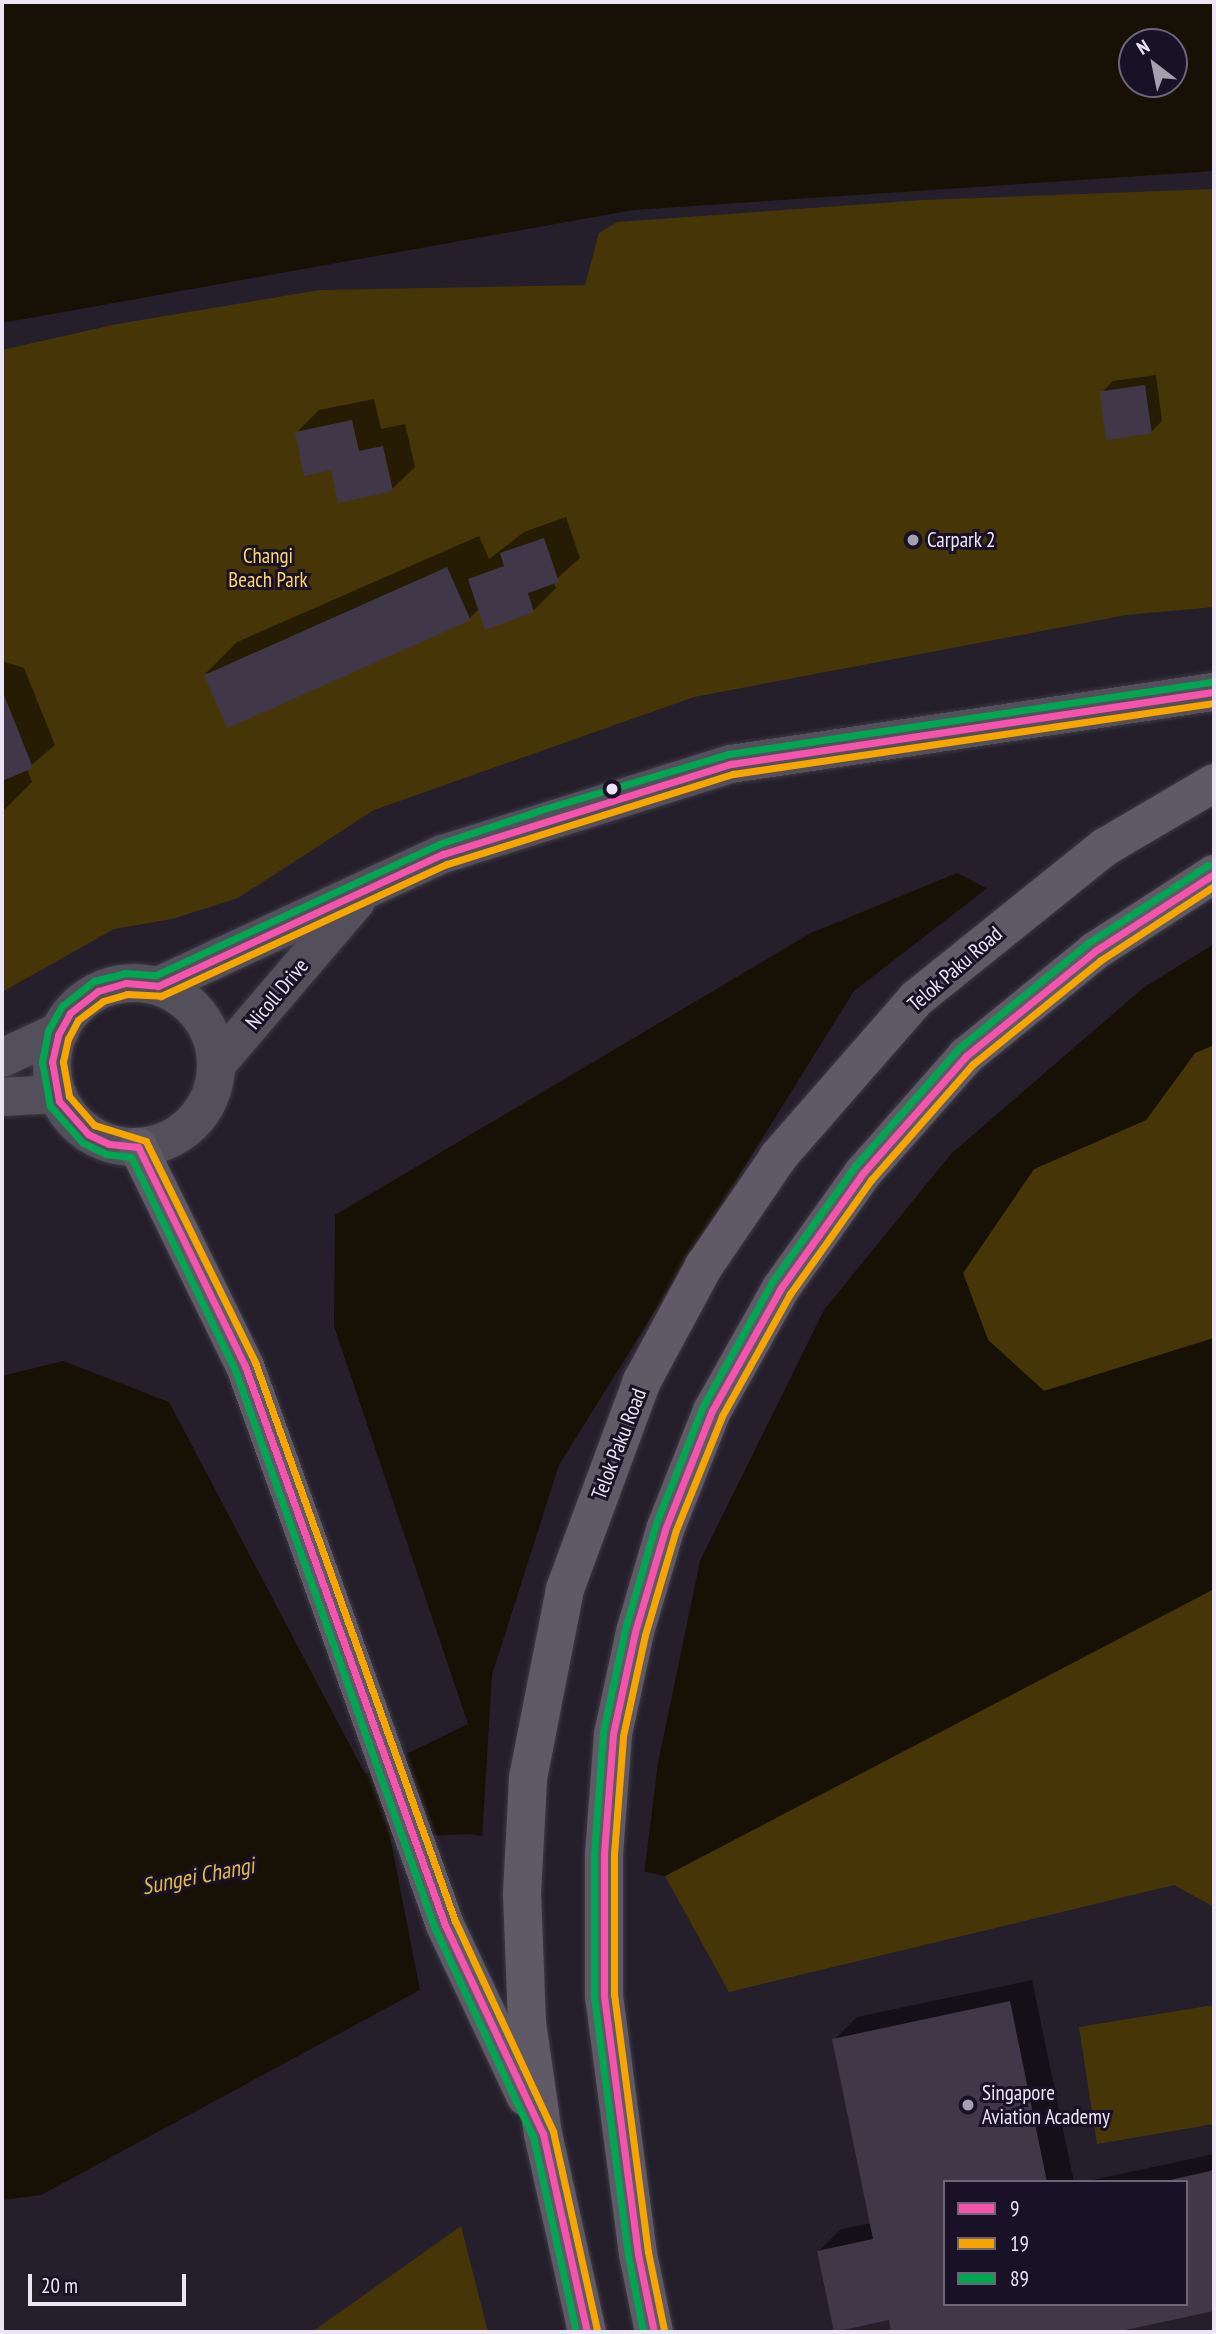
<!DOCTYPE html>
<style>
body{margin:0}
#map{position:relative;width:1216px;height:2334px;overflow:hidden;background:#241f2b;font-family:"PT Sans Narrow",sans-serif}
div>[style]{position:absolute}
.green>*{inset:0;background:#463607}
.water>*{inset:0;background:#171004}
.pier>*{inset:0;background:#241f2b}
.shadow>*{inset:0;background:#0007}
.building>*{inset:0;background:#403849;transform-origin:0 0}
.roads{filter:drop-shadow(0 0 2px #3d3a44) drop-shadow(0 0 2px #3d3a44)}
.minor>*{height:38px;margin:-19px;padding:0 19px;transform-origin:19px;border-radius:19px;background:#54505b}
.minor>.ring{margin:-19px;padding:0;box-sizing:content-box;background:none;border:38px solid #54505b;border-radius:50%}
.major>*{height:38px;margin:-19px;padding:0 19px;transform-origin:19px;border-radius:19px;background:#605a67}
.bus-1>*{height:7px;margin:-3.5px;padding:0 3.5px;transform-origin:3.5px;border-radius:3.5px;background:#f653ac}
.bus-2>*{height:7px;margin:-3.5px;padding:0 3.5px;transform-origin:3.5px;border-radius:3.5px;background:#f7a600}
.bus-3>*{height:7px;margin:-3.5px;padding:0 3.5px;transform-origin:3.5px;border-radius:3.5px;background:#00a651}
.dots>*{width:19px;height:19px;translate:-50% -50%;box-sizing:border-box;border:4px solid #191126;border-radius:50%}
span{translate:-50% -50%;white-space:nowrap;text-align:center;line-height:1.15;-webkit-text-stroke:6px #191126;paint-order:stroke}
.poi-label{font-size:21px;color:#ebe5f5}
.left{translate:0 -50%;text-align:left}
.park-label{font-size:21px;color:#fcd768}
.street-label{font-size:21px;color:#ebe5f5}
.water-label{font-size:23px;color:#e0bb4b;font-style:italic}
.frame{position:absolute;inset:0;border:4px solid #ebe5f5;pointer-events:none}
.legend{position:absolute;left:943px;top:2180px;width:245px;height:126px;box-sizing:border-box;background:#191126;border:2px solid #6d6679;margin:0;padding:9px 12px;list-style:none;font-size:21px;color:#ebe5f5}
.legend li{display:flex;align-items:center;gap:14px;height:35px}
.legend b{width:35px;border:2px solid #6d6679}
.north{position:absolute;left:1118px;top:28px;width:70px;height:70px;box-sizing:border-box;background:#191126;border:2px solid #6d6679;border-radius:50%;rotate:328deg;font-size:19px;font-weight:700;line-height:28px;text-align:center;color:#ebe5f5}
.north::after{content:'';display:block;margin:auto;width:24px;height:32px;background:#a5a0ae;clip-path:polygon(50% 0,100% 100%,50% 72%,0 100%)}
.scale{position:absolute;left:28px;top:2274px;width:158px;height:32px;box-sizing:border-box;border:4px solid #ebe5f5;border-top:0;padding-left:9px;font-size:21px;line-height:24px;white-space:nowrap;color:#ebe5f5;-webkit-text-stroke:5px #191126;paint-order:stroke}
</style>
<div id="map">
<div class="green">
<i style="clip-path:polygon(1214px 189px,1214px 607px,1126px 615px,694px 697px,374px 810px,238px 898px,172px 919px,114px 929px,2px 992px,2px 350px,117px 324px,320px 290px,585px 285px,599px 233px,617px 222px,924px 200px)"></i>
<i style="clip-path:polygon(1214px 1045px,1214px 1338px,1044px 1391px,988px 1340px,963px 1273px,1034px 1169px,1146px 1120px,1195px 1053px)"></i>
<i style="clip-path:polygon(1214px 1589px,1214px 1907px,1174px 1885px,729px 1992px,665px 1876px)"></i>
<i style="clip-path:polygon(1214px 2005px,1214px 2124px,1097px 2144px,1079px 2027px)"></i>
<i style="clip-path:polygon(461px 2226px,488px 2332px,312px 2332px)"></i>
</div>
<div class="water">
<i style="clip-path:polygon(evenodd,2px 2px,1214px 2px,1214px 171px,633px 210px,2px 323px,2px 2px,1132px 42px,1174px 42px,1174px 84px,1132px 84px,1132px 42px)"></i>
<i style="clip-path:polygon(957px 873px,1154px 974px,1214px 929px,1214px 1045px,1195px 1053px,1146px 1120px,1034px 1169px,963px 1273px,988px 1340px,1044px 1391px,1214px 1338px,1214px 1589px,665px 1876px,472px 1834px,390px 1837px,420px 1990px,41px 2195px,2px 2200px,2px 1376px,63px 1361px,169px 1402px,365px 1774px,468px 1724px,334px 1326px,335px 1215px,811px 933px)"></i>
</div>
<div class="pier">
<i style="clip-path:polygon(990px 886px,1154px 970px,1214px 926px,1214px 944px,1143px 988px,951px 1154px,824px 1310px,700px 1561px,658px 1763px,644px 1875px,482px 1839px,492px 1675px,559px 1465px,854px 991px)"></i>
</div>
<div class="shadow">
<i style="clip-path:polygon(1156px 375px,1162px 421px,1151px 432px,1102px 392px,1113px 381px)"></i>
<i style="clip-path:polygon(374px 399px,381px 429px,405px 424px,415px 467px,392px 489px,333px 468px,297px 432px,319px 410px)"></i>
<i style="clip-path:polygon(566px 517px,580px 558px,553px 582px,556px 588px,533px 611px,480px 608px,470px 618px,205px 674px,237px 642px,479px 536px,489px 559px,524px 532px)"></i>
<i style="clip-path:polygon(2px 661px,24px 668px,55px 745px,27px 769px,32px 782px,2px 812px)"></i>
<i style="clip-path:polygon(1032px 1980px,1074px 2182px,945px 2182px,945px 2304px,1186px 2304px,1186px 2182px,1083px 2182px,1214px 2154px,1214px 2309px,1110px 2332px,893px 2332px,890px 2318px,819px 2251px,841px 2229px,872px 2223px,834px 2040px,857px 2017px)"></i>
</div>
<div class="building">
<i style="left:1145px;top:385px;width:49px;height:46px;rotate:82deg"></i>
<i style="clip-path:polygon(352px 420px,359px 451px,383px 446px,393px 491px,338px 503px,331px 470px,304px 476px,295px 432px)"></i>
<i style="clip-path:polygon(544px 538px,559px 582px,528px 593px,534px 612px,485px 630px,468px 579px,504px 566px,500px 553px)"></i>
<i style="left:447px;top:567px;width:58px;height:266px;rotate:66deg"></i>
<i style="clip-path:polygon(2px 690px,33px 768px,2px 781px)"></i>
<i style="clip-path:polygon(1010px 2001px,1047px 2182px,945px 2182px,945px 2304px,1186px 2304px,1186px 2182px,1166px 2181px,1214px 2170px,1214px 2311px,1116px 2332px,891px 2332px,889px 2320px,834px 2332px,817px 2251px,873px 2239px,832px 2039px)"></i>
</div>
<div class="roads">
<div class="minor">
<i class="ring" style="left:52px;top:983px;width:126px;height:126px"></i>
<i style="left:158px;top:986px;width:314px;rotate:-24.9deg"></i>
<i style="left:443px;top:854px;width:302px;rotate:-17.4deg"></i>
<i style="left:731px;top:764px;width:488px;rotate:-8.5deg"></i>
<i style="left:2px;top:1058px;width:64px;rotate:-25deg"></i>
<i style="left:217px;top:1064px;width:214px;rotate:-49.5deg"></i>
<i style="left:2px;top:1097px;width:55px;rotate:-3.1deg"></i>
</div>
<div class="major">
<i style="left:138px;top:1147px;width:244px;rotate:64deg"></i>
<i style="left:245px;top:1366px;width:594px;rotate:70.31deg"></i>
<i style="left:445px;top:1925px;width:190px;rotate:64.8deg"></i>
<i style="left:587px;top:2332px;width:203px;rotate:-102.5deg"></i>
<i style="left:543px;top:2134px;width:112px;rotate:-98.2deg"></i>
<i style="left:527px;top:2023px;width:129px;rotate:-92.2deg"></i>
<i style="left:522px;top:1894px;width:116px;rotate:-87deg"></i>
<i style="left:528px;top:1778px;width:193px;rotate:-78.9deg"></i>
<i style="left:565px;top:1589px;width:222px;rotate:-69.7deg"></i>
<i style="left:642px;top:1381px;width:131px;rotate:-61.7deg"></i>
<i style="left:704px;top:1266px;width:133px;rotate:-55.7deg"></i>
<i style="left:779px;top:1156px;width:210px;rotate:-48.9deg"></i>
<i style="left:917px;top:998px;width:241px;rotate:-38.8deg"></i>
<i style="left:1105px;top:847px;width:126px;rotate:-30.4deg"></i>
<i style="left:654px;top:2332px;width:80px;rotate:-101.6deg"></i>
<i style="left:638px;top:2254px;width:260px;rotate:-97.5deg"></i>
<i style="left:604px;top:1996px;width:142px;rotate:-90deg"></i>
<i style="left:604px;top:1854px;width:120px;rotate:-85.7deg"></i>
<i style="left:613px;top:1734px;width:104px;rotate:-77.8deg"></i>
<i style="left:635px;top:1632px;width:109px;rotate:-73.6deg"></i>
<i style="left:666px;top:1527px;width:125px;rotate:-68.4deg"></i>
<i style="left:712px;top:1411px;width:141px;rotate:-60.7deg"></i>
<i style="left:781px;top:1288px;width:141px;rotate:-54.5deg"></i>
<i style="left:863px;top:1173px;width:156px;rotate:-48.6deg"></i>
<i style="left:966px;top:1056px;width:166px;rotate:-39.1deg"></i>
<i style="left:1095px;top:951px;width:142px;rotate:-32.9deg"></i>
</div>
</div>
<div class="bus-1">
<i style="left:587px;top:2332px;width:203px;rotate:-102.5deg"></i>
<i style="left:543px;top:2134px;width:231px;rotate:-115.1deg"></i>
<i style="left:445px;top:1925px;width:594px;rotate:-109.69deg"></i>
<i style="left:245px;top:1366px;width:244px;rotate:-116deg"></i>
<i style="left:138px;top:1147px;width:29px;rotate:-174deg"></i>
<i style="left:109px;top:1144px;width:23px;rotate:-155deg"></i>
<i style="left:88px;top:1134px;width:44px;rotate:-131.3deg"></i>
<i style="left:59px;top:1101px;width:40px;rotate:-100deg"></i>
<i style="left:52px;top:1062px;width:28px;rotate:-77deg"></i>
<i style="left:58px;top:1035px;width:25px;rotate:-61deg"></i>
<i style="left:70px;top:1013px;width:36px;rotate:-38deg"></i>
<i style="left:98px;top:991px;width:29px;rotate:-16deg"></i>
<i style="left:126px;top:983px;width:32px;rotate:5deg"></i>
<i style="left:158px;top:986px;width:314px;rotate:-24.9deg"></i>
<i style="left:443px;top:854px;width:302px;rotate:-17.4deg"></i>
<i style="left:731px;top:764px;width:488px;rotate:-8.5deg"></i>
<i style="left:654px;top:2332px;width:80px;rotate:-101.6deg"></i>
<i style="left:638px;top:2254px;width:260px;rotate:-97.5deg"></i>
<i style="left:604px;top:1996px;width:142px;rotate:-90deg"></i>
<i style="left:604px;top:1854px;width:120px;rotate:-85.7deg"></i>
<i style="left:613px;top:1734px;width:104px;rotate:-77.8deg"></i>
<i style="left:635px;top:1632px;width:109px;rotate:-73.6deg"></i>
<i style="left:666px;top:1527px;width:125px;rotate:-68.4deg"></i>
<i style="left:712px;top:1411px;width:141px;rotate:-60.7deg"></i>
<i style="left:781px;top:1288px;width:141px;rotate:-54.5deg"></i>
<i style="left:863px;top:1173px;width:156px;rotate:-48.6deg"></i>
<i style="left:966px;top:1056px;width:166px;rotate:-39.1deg"></i>
<i style="left:1095px;top:951px;width:142px;rotate:-32.9deg"></i>
</div>
<div class="bus-2">
<i style="left:597px;top:2330px;width:204px;rotate:-102.5deg"></i>
<i style="left:553px;top:2131px;width:232px;rotate:-115deg"></i>
<i style="left:455px;top:1921px;width:594px;rotate:-109.69deg"></i>
<i style="left:255px;top:1362px;width:246px;rotate:-116.3deg"></i>
<i style="left:146px;top:1141px;width:54px;rotate:-162.9deg"></i>
<i style="left:94px;top:1125px;width:38px;rotate:-131deg"></i>
<i style="left:69px;top:1096px;width:35px;rotate:-100deg"></i>
<i style="left:63px;top:1062px;width:24px;rotate:-78deg"></i>
<i style="left:68px;top:1039px;width:21px;rotate:-62deg"></i>
<i style="left:78px;top:1020px;width:31px;rotate:-37deg"></i>
<i style="left:103px;top:1001px;width:25px;rotate:-16deg"></i>
<i style="left:127px;top:994px;width:34px;rotate:3deg"></i>
<i style="left:161px;top:996px;width:315px;rotate:-24.8deg"></i>
<i style="left:447px;top:864px;width:300px;rotate:-17.5deg"></i>
<i style="left:733px;top:774px;width:486px;rotate:-8.4deg"></i>
<i style="left:664px;top:2330px;width:80px;rotate:-101.6deg"></i>
<i style="left:648px;top:2252px;width:259px;rotate:-97.5deg"></i>
<i style="left:614px;top:1995px;width:141px;rotate:-90deg"></i>
<i style="left:614px;top:1854px;width:118px;rotate:-85.6deg"></i>
<i style="left:623px;top:1736px;width:103px;rotate:-77.7deg"></i>
<i style="left:645px;top:1635px;width:109px;rotate:-73.6deg"></i>
<i style="left:676px;top:1530px;width:123px;rotate:-68deg"></i>
<i style="left:722px;top:1416px;width:140px;rotate:-60.9deg"></i>
<i style="left:790px;top:1294px;width:140px;rotate:-54.6deg"></i>
<i style="left:871px;top:1180px;width:154px;rotate:-48.7deg"></i>
<i style="left:973px;top:1064px;width:165px;rotate:-39.1deg"></i>
<i style="left:1101px;top:960px;width:135px;rotate:-33.2deg"></i>
</div>
<div class="bus-3">
<i style="left:576px;top:2332px;width:200px;rotate:-102.4deg"></i>
<i style="left:533px;top:2137px;width:230px;rotate:-115.2deg"></i>
<i style="left:435px;top:1929px;width:594px;rotate:-109.69deg"></i>
<i style="left:235px;top:1370px;width:237px;rotate:-116deg"></i>
<i style="left:131px;top:1157px;width:25px;rotate:-173deg"></i>
<i style="left:106px;top:1154px;width:25px;rotate:-154deg"></i>
<i style="left:83px;top:1143px;width:50px;rotate:-131.7deg"></i>
<i style="left:50px;top:1106px;width:45px;rotate:-100.3deg"></i>
<i style="left:42px;top:1062px;width:32px;rotate:-79deg"></i>
<i style="left:48px;top:1031px;width:29px;rotate:-61deg"></i>
<i style="left:62px;top:1006px;width:41px;rotate:-38deg"></i>
<i style="left:94px;top:981px;width:32px;rotate:-14deg"></i>
<i style="left:125px;top:973px;width:31px;rotate:4deg"></i>
<i style="left:156px;top:975px;width:312px;rotate:-24.8deg"></i>
<i style="left:439px;top:844px;width:111px;rotate:-18.4deg"></i>
<i style="left:544px;top:809px;width:193px;rotate:-16.6deg"></i>
<i style="left:729px;top:754px;width:488px;rotate:-8.5deg"></i>
<i style="left:643px;top:2332px;width:78px;rotate:-101deg"></i>
<i style="left:628px;top:2255px;width:260px;rotate:-97.5deg"></i>
<i style="left:594px;top:1997px;width:143px;rotate:-90deg"></i>
<i style="left:594px;top:1854px;width:122px;rotate:-85.8deg"></i>
<i style="left:603px;top:1732px;width:105px;rotate:-77.9deg"></i>
<i style="left:625px;top:1629px;width:110px;rotate:-73.7deg"></i>
<i style="left:656px;top:1523px;width:126px;rotate:-68.1deg"></i>
<i style="left:703px;top:1406px;width:142px;rotate:-60.9deg"></i>
<i style="left:772px;top:1282px;width:143px;rotate:-54.4deg"></i>
<i style="left:855px;top:1166px;width:157px;rotate:-48.6deg"></i>
<i style="left:959px;top:1048px;width:166px;rotate:-39.1deg"></i>
<i style="left:1088px;top:943px;width:143px;rotate:-33deg"></i>
</div>
<div class="dots">
<i style="left:913px;top:540px;background:#a5a0ae"></i>
<i style="left:612px;top:789px;background:#ebe5f5"></i>
<i style="left:968px;top:2105px;background:#a5a0ae"></i>
</div>
<div class="poi-label">
<span class="left" style="left:927px;top:540px">Carpark 2</span>
<span class="left" style="left:982px;top:2105px">Singapore<br>Aviation Academy</span>
</div>
<div class="park-label">
<span style="left:268px;top:568px">Changi<br>Beach Park</span>
</div>
<div class="street-label">
<span style="left:955px;top:969px;rotate:-41deg">Telok Paku Road</span>
<span style="left:277px;top:994px;rotate:-50deg">Nicoll Drive</span>
<span style="left:619px;top:1444px;rotate:-69deg">Telok Paku Road</span>
</div>
<div class="water-label">
<span style="left:198px;top:1876px;rotate:-11deg">Sungei Changi</span>
</div>
<div class="frame"></div>
<ul class="legend">
<li><b style="height:9px;background:#f653ac"></b>9</li>
<li><b style="height:9px;background:#f7a600"></b>19</li>
<li><b style="height:9px;background:#00a651"></b>89</li>
</ul>
<div class="north">N</div>
<div class="scale">20 m</div>
</div>
